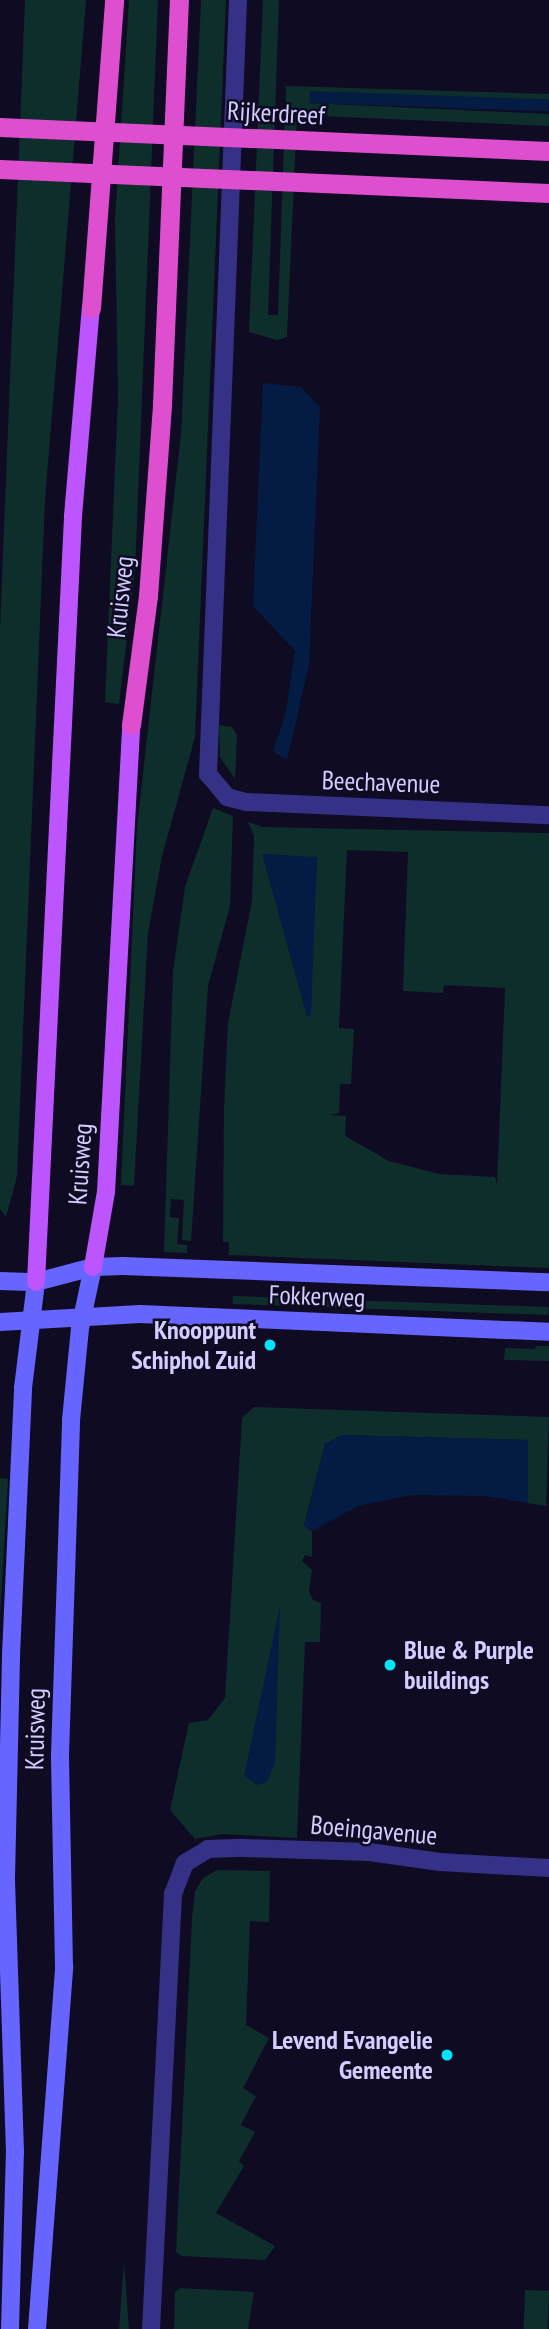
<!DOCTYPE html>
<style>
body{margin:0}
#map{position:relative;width:549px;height:2329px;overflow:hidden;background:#0f0b23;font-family:"PT Sans Narrow",sans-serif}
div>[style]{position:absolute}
.green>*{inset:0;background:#0e2e2c;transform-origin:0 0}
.water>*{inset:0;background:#041c44;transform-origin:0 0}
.minor>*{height:18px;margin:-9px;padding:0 9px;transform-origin:9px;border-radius:9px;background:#343187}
.secondary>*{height:18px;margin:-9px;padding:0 9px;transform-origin:9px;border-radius:9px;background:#6765ff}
.primary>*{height:18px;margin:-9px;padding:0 9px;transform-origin:9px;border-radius:9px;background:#bd55ff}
.trunk>*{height:19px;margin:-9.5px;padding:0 9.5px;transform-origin:9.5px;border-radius:9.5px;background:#de4fd0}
.dots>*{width:19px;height:19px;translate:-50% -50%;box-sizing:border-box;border:4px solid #0f0b23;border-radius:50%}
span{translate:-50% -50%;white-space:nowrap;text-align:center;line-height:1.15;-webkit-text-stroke:5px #0f0b23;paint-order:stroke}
.street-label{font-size:26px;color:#d3ceff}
.poi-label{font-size:26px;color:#d3ceff;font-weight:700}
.right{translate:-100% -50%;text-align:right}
.left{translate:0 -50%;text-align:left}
</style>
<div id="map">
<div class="green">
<i style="clip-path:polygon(25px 0,86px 0,45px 500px,17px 1176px,6px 1217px,0 1209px,0 630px)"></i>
<i style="clip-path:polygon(129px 0,158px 0,135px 571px,119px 704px,105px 702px,118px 399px,115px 219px)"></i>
<i style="clip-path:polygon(201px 0,226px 0,195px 737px,162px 856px,148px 933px,134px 1186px,121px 1185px,137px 827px,181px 434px)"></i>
<i style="clip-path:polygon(263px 0,279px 0,268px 315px,278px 315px,286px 86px,549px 94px,549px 101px,310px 92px,310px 103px,549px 114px,549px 126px,297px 115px,287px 337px,277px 340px,249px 332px)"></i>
<i style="clip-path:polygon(219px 725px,232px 727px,237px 735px,235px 779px,220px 757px)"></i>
<i style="clip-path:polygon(213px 808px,233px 816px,230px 906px,208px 986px,191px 1241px,182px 1240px,184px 1200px,171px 1199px,170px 1217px,179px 1218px,177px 1244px,187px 1245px,187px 1253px,164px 1252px,173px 971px,185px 887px)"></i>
<i style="clip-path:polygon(evenodd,248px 822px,263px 827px,549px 833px,549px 1268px,229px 1255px,229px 1242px,223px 1242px,224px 1108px,228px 1023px,252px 901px,254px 836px,248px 822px,347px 850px,408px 852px,403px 991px,443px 993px,444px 985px,505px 988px,497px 1184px,495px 1177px,439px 1174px,389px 1161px,345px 1136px,346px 1116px,330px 1115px,339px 1113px,340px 1084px,351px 1084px,354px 1029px,339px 1028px,347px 850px,248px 822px,263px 854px,317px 858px,307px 1016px,263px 855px,263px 854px)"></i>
<i style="left:233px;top:1296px;width:316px;height:8px;rotate:2deg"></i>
<i style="clip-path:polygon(536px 1346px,549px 1346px,549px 1361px,504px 1360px,505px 1348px,535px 1349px)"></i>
<i style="clip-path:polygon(254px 1407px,549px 1417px,546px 1506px,528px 1503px,527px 1440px,342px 1435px,325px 1444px,304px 1525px,312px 1531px,312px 1557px,305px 1555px,302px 1561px,312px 1570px,309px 1591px,313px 1600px,321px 1603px,320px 1642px,305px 1642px,297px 1838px,222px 1834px,195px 1839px,170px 1810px,189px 1723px,208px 1720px,225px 1698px,242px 1418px)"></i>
<i style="clip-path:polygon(0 1478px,8px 1479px,0 1615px)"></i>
<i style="clip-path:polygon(217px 1870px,270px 1871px,269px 1922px,250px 1921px,246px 2025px,269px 2038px,243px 2088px,256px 2096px,241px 2125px,255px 2132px,239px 2161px,244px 2166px,216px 2213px,275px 2246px,265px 2260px,182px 2256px,176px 2252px,192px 1918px,195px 1891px,203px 1878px)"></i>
<i style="clip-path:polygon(124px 2262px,129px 2329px,119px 2329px)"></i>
<i style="clip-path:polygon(180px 2288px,254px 2292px,248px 2329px,174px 2329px,175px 2292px)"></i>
<i style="left:525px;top:2290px;width:24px;height:39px;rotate:2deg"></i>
</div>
<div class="water">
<i style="left:310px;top:91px;width:239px;height:12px;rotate:2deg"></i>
<i style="clip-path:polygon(263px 383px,301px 387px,320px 407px,309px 665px,287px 760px,273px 751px,285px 716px,295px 651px,253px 606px)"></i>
<i style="clip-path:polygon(262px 854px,317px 857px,311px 1015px,307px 1016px)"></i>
<i style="clip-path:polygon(342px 1435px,528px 1440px,528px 1503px,486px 1496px,412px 1495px,358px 1506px,312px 1531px,304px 1526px,325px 1444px)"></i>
<i style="clip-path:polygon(280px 1606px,275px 1763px,267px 1782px,257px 1785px,244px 1776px)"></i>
</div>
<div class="minor">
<i style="left:238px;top:0;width:775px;rotate:92.22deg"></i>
<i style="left:208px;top:774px;width:30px;rotate:50deg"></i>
<i style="left:227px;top:797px;width:20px;rotate:15deg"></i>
<i style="left:246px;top:802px;width:303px;rotate:2.5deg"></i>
<i style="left:151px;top:2329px;width:436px;rotate:-87.1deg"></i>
<i style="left:173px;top:1894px;width:33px;rotate:-69deg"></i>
<i style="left:185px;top:1863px;width:27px;rotate:-31deg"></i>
<i style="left:208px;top:1849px;width:35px;rotate:-2deg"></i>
<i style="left:243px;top:1848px;width:126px;rotate:1.8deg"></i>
<i style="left:369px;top:1852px;width:72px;rotate:8deg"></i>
<i style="left:440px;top:1862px;width:109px;rotate:3.2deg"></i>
</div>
<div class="secondary">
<i style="left:0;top:1281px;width:36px;rotate:2deg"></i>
<i style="left:36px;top:1282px;width:59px;rotate:-14.7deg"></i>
<i style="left:93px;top:1267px;width:30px;rotate:-2deg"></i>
<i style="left:123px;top:1266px;width:426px;rotate:2.2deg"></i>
<i style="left:0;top:1322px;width:140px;rotate:-3.3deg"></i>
<i style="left:140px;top:1314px;width:409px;rotate:2.5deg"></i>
<i style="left:10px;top:2329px;width:177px;rotate:-88.4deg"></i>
<i style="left:15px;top:2152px;width:274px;rotate:-91.9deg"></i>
<i style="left:6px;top:1878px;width:223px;rotate:-88.7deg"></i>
<i style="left:11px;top:1655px;width:267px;rotate:-87.4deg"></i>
<i style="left:23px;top:1388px;width:107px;rotate:-83deg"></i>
<i style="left:37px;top:2329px;width:364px;rotate:-85.7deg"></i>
<i style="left:64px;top:1966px;width:211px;rotate:-91.1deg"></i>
<i style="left:60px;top:1755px;width:335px;rotate:-88.1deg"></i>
<i style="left:71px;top:1420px;width:92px;rotate:-84.4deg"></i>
<i style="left:80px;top:1328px;width:62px;rotate:-78deg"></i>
</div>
<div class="primary">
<i style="left:93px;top:1267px;width:76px;rotate:-80.2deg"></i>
<i style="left:106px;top:1192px;width:468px;rotate:-86.9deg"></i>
<i style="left:36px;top:1282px;width:767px;rotate:-87.23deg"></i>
<i style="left:73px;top:516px;width:209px;rotate:-85.1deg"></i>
</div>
<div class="trunk">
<i style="left:0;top:127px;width:550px;rotate:2.5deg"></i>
<i style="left:0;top:169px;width:550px;rotate:2.5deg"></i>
<i style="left:91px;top:308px;width:309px;rotate:-85.7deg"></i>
<i style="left:131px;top:725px;width:130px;rotate:-82.5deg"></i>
<i style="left:148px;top:596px;width:193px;rotate:-85.8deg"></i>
<i style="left:162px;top:404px;width:404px;rotate:-87.6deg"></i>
</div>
<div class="dots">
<i style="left:270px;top:1345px;background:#00e3f9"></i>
<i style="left:390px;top:1665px;background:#00e3f9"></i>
<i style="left:447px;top:2055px;background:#00e3f9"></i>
</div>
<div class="street-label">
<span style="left:276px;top:113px;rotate:3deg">Rijkerdreef</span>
<span style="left:120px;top:597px;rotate:-84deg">Kruisweg</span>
<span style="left:381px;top:782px;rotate:2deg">Beechavenue</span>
<span style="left:80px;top:1164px;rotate:-86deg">Kruisweg</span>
<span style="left:317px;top:1296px;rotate:2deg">Fokkerweg</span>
<span style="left:35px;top:1729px;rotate:-89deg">Kruisweg</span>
<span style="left:374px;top:1830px;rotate:5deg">Boeingavenue</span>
</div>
<div class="poi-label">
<span class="right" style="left:256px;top:1345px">Knooppunt<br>Schiphol Zuid</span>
<span class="left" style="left:404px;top:1665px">Blue &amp; Purple<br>buildings</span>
<span class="right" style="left:433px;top:2055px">Levend Evangelie<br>Gemeente</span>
</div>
</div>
